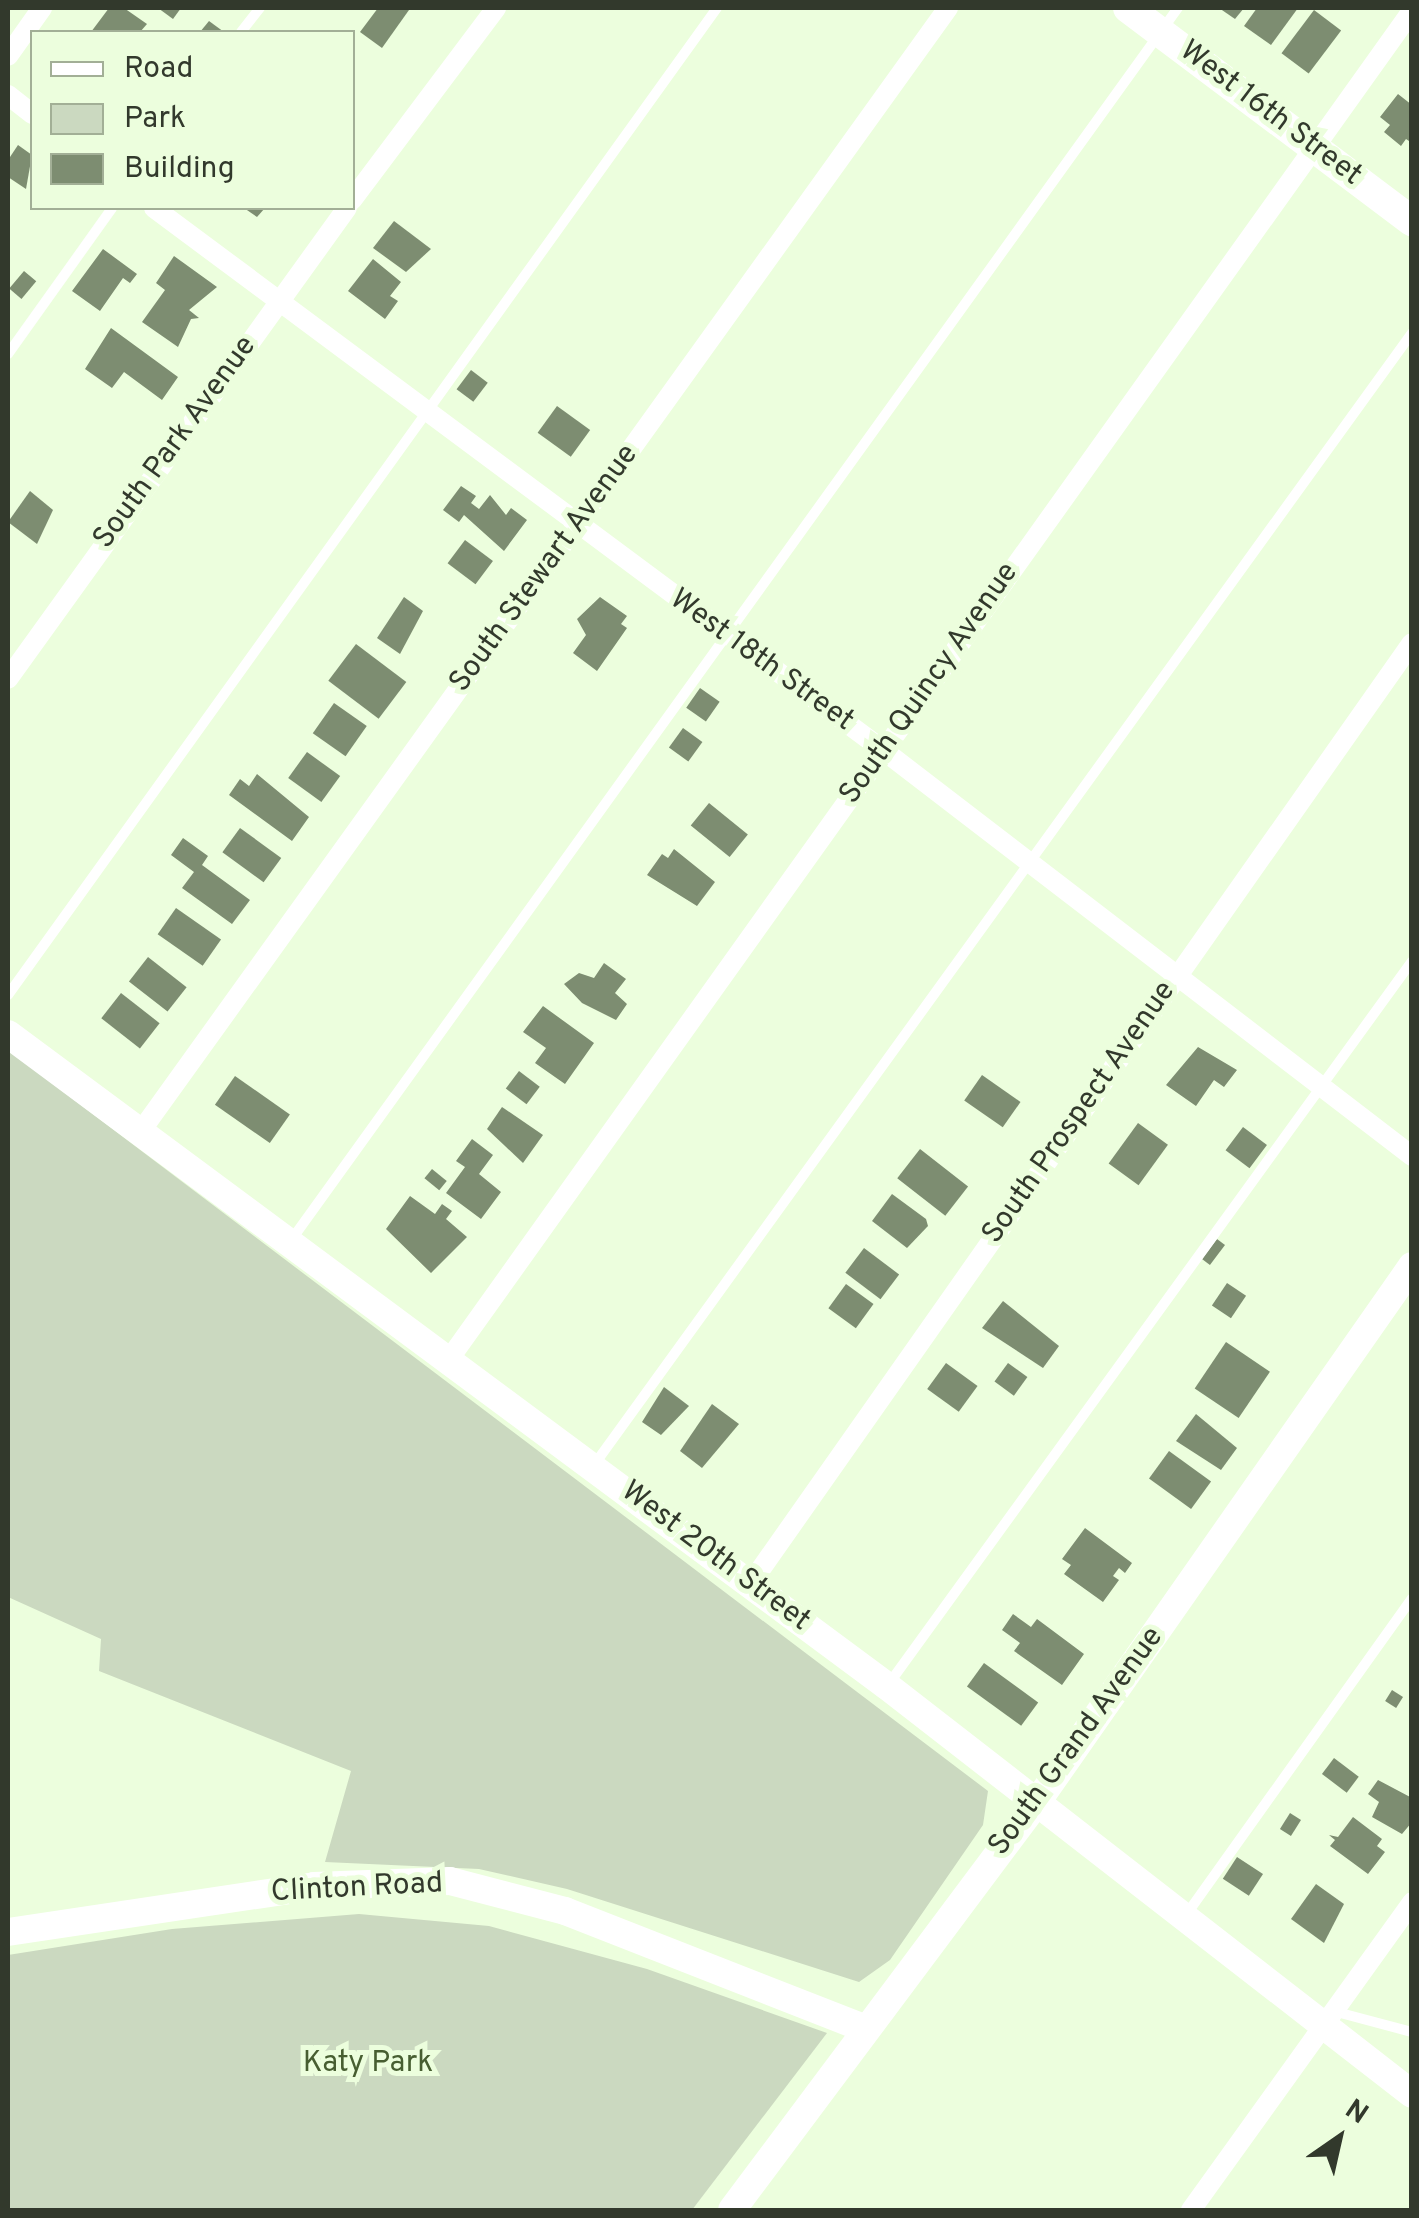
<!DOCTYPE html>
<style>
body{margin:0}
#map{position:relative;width:1419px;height:2218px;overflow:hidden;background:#ecfedd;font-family:Overpass,sans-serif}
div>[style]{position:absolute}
.green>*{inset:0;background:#cbd9c0}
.building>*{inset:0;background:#7d8d71;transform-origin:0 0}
.service>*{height:10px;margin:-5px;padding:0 5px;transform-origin:5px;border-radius:5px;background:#fff}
.minor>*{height:20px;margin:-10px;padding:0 10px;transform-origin:10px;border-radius:10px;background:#fff}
.tertiary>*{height:28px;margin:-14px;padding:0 14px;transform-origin:14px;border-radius:14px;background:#fff}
.secondary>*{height:30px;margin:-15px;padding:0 15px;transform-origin:15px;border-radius:15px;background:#fff}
span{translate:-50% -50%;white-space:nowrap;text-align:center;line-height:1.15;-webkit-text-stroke:10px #ecfedd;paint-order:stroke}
.street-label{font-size:30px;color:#32392c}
.park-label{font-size:30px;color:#475e31}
.frame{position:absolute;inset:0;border:10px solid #32392c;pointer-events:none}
.legend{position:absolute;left:30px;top:30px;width:325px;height:180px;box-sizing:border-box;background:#ecfedd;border:2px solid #a2af96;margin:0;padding:12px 18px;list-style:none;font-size:30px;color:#32392c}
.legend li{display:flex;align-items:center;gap:20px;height:50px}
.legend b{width:50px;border:2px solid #a2af96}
.north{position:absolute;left:1289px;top:2088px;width:100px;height:100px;-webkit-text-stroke:8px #ecfedd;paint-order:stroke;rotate:34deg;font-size:28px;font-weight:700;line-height:40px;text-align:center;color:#32392c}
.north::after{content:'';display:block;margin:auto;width:35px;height:45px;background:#32392c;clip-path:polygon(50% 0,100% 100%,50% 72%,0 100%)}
</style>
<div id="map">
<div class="green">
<i style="clip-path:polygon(8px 1050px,988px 1791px,983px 1825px,890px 1960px,859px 1982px,567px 1889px,479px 1869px,325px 1862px,351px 1771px,99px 1671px,101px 1639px,8px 1597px)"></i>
<i style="clip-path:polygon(359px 1914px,489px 1926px,647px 1969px,827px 2033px,692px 2210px,8px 2210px,8px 1955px,172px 1929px)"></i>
</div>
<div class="building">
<i style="clip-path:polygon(109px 8px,124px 8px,147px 24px,140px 32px,91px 32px)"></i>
<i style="clip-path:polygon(158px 8px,181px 8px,173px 19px)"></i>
<i style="clip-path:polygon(378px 8px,409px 10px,382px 48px,360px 32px)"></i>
<i style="clip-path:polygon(1219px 8px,1244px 8px,1235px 19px)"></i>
<i style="clip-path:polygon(1257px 8px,1298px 8px,1271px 45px,1244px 26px)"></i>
<i style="left:1314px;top:10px;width:34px;height:54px;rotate:37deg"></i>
<i style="clip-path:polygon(209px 21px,224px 32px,200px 32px)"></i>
<i style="clip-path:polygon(1398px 94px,1412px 105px,1412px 143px,1406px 139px,1401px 146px,1384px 132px,1390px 125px,1380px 117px)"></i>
<i style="clip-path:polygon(18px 145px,32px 155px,26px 189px,8px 177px,8px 160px)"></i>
<i style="clip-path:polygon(244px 208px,265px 208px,257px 217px)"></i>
<i style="clip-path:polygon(394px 221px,431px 249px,406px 272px,373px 248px)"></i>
<i style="clip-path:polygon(103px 249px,137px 274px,130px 283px,123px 278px,100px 311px,72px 291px)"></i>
<i style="clip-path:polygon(174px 256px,217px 287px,189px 310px,199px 318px,191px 319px,178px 347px,142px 322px,165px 290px,156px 283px)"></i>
<i style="clip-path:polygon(373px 259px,401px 282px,390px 296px,398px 301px,385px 319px,348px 291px)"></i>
<i style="left:24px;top:271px;width:16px;height:23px;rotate:40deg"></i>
<i style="clip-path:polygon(111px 328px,178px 377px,162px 400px,124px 372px,112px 388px,85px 369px)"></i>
<i style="left:471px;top:370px;width:21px;height:24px;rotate:37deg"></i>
<i style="left:557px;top:406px;width:41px;height:33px;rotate:36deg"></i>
<i style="clip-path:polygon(461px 486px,476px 496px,471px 503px,479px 509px,490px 495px,506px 515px,511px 508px,527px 520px,504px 551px,464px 515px,459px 522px,443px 510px)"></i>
<i style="clip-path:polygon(30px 491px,53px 510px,37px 544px,8px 522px)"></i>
<i style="left:465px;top:540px;width:35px;height:29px;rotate:37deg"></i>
<i style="clip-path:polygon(404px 597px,423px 611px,400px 654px,377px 638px)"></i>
<i style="clip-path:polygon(600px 597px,627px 616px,621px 624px,627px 628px,597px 671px,573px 653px,586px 635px,577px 619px)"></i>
<i style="left:356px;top:644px;width:63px;height:46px;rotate:37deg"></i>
<i style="left:700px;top:688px;width:24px;height:24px;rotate:35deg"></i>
<i style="left:334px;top:703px;width:40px;height:37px;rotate:35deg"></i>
<i style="left:683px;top:728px;width:24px;height:24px;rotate:36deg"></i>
<i style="left:307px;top:752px;width:41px;height:32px;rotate:36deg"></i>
<i style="clip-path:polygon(257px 774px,309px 817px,292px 841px,229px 795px,240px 779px,249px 786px)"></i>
<i style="left:709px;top:803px;width:50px;height:29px;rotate:39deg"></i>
<i style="left:240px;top:828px;width:51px;height:30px;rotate:36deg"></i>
<i style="clip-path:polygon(183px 838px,208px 856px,202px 865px,250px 900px,232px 924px,182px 888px,194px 872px,171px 855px)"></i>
<i style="clip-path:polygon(674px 849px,715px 882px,697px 906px,647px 875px,662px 854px,668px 858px)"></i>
<i style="left:176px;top:908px;width:55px;height:32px;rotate:35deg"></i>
<i style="left:148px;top:957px;width:49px;height:31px;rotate:38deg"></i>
<i style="clip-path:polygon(604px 963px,626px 979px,615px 993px,627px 1004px,616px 1020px,582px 1003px,564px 984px,579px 973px,594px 978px)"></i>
<i style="left:121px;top:993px;width:49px;height:32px;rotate:38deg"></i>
<i style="clip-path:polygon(543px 1006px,594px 1043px,565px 1084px,535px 1063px,546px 1048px,523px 1032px)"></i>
<i style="clip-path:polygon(1198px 1047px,1237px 1070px,1224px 1087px,1214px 1080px,1196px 1106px,1166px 1085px)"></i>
<i style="left:519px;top:1071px;width:26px;height:22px;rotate:37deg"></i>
<i style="left:982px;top:1075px;width:47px;height:31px;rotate:35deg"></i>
<i style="left:235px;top:1076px;width:67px;height:35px;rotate:35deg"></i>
<i style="clip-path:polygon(502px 1107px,543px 1135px,523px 1163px,487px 1129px)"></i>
<i style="left:1138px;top:1123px;width:37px;height:50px;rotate:36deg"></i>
<i style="left:1243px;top:1127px;width:30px;height:29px;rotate:37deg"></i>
<i style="clip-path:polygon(472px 1139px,493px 1155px,479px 1174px,501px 1192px,481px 1219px,446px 1193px,465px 1167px,456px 1161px)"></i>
<i style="left:920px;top:1149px;width:61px;height:37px;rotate:38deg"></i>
<i style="left:432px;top:1169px;width:19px;height:12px;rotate:39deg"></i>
<i style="clip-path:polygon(892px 1194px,926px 1219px,928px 1226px,907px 1248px,872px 1221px)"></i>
<i style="clip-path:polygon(410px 1196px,435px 1214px,442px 1204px,452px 1211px,446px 1219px,467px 1237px,431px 1273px,386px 1229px)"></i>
<i style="left:1217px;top:1239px;width:10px;height:25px;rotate:37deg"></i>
<i style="left:864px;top:1248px;width:44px;height:31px;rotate:37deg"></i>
<i style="left:1227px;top:1283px;width:23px;height:27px;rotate:34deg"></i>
<i style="left:846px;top:1284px;width:34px;height:30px;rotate:36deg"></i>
<i style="clip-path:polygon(1003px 1301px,1059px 1346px,1043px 1368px,982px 1328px)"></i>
<i style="left:1226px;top:1342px;width:53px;height:56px;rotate:34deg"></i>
<i style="left:946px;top:1363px;width:39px;height:32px;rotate:36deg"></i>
<i style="left:1008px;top:1363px;width:24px;height:23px;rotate:36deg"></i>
<i style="clip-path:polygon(664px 1387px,689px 1406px,661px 1435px,642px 1422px)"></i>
<i style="clip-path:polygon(712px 1404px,739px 1424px,702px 1468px,680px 1451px)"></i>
<i style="clip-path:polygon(1196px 1414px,1237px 1448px,1221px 1470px,1176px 1441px)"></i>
<i style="left:1169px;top:1451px;width:52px;height:34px;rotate:36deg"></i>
<i style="clip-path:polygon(1085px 1528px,1132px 1563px,1125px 1573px,1119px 1568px,1113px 1576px,1119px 1580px,1103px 1602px,1064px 1574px,1071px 1565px,1062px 1559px)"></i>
<i style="clip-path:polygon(1013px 1614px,1031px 1627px,1037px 1619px,1084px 1654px,1062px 1685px,1014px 1651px,1020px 1643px,1002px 1630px)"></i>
<i style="left:984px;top:1663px;width:67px;height:29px;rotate:36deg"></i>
<i style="left:1392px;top:1690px;width:13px;height:13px;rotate:32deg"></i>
<i style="left:1334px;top:1758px;width:31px;height:20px;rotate:37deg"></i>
<i style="clip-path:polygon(1378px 1780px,1412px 1798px,1412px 1822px,1402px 1834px,1372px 1817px,1379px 1802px,1368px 1794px)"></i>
<i style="left:1290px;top:1813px;width:13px;height:19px;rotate:32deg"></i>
<i style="clip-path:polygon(1353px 1817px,1382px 1839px,1377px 1846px,1385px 1852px,1368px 1874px,1330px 1846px,1335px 1840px,1329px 1835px,1338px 1837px)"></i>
<i style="left:1237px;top:1857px;width:31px;height:26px;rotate:33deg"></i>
<i style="clip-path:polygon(1316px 1884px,1344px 1904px,1324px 1943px,1291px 1919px)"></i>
</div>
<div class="service">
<i style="left:241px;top:32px;width:31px;rotate:-52deg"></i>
<i style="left:8px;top:354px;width:179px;rotate:-54.5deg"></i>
<i style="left:8px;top:995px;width:1215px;rotate:-54.31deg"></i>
<i style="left:292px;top:1239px;width:1517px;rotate:-54.26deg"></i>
<i style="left:594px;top:1465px;width:1397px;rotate:-54.15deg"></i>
<i style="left:888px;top:1685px;width:894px;rotate:-54.1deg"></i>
<i style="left:1186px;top:1915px;width:389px;rotate:-54.5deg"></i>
<i style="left:1333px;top:2011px;width:82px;rotate:14.9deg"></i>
</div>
<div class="minor">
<i style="left:8px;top:56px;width:59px;rotate:-54.7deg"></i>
<i style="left:8px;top:95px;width:31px;rotate:38deg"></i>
<i style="left:352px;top:200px;width:240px;rotate:-53.1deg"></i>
<i style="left:154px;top:208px;width:908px;rotate:36.63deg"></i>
<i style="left:883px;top:750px;width:667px;rotate:37.51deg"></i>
<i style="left:8px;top:679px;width:580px;rotate:-54.26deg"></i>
<i style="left:141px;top:1131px;width:1383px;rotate:-54.3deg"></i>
<i style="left:450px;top:1358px;width:1655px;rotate:-54.47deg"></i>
<i style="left:751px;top:1583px;width:1149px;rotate:-54.89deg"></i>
<i style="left:1191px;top:2210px;width:379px;rotate:-54.3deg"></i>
</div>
<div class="tertiary">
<i style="left:8px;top:1034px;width:1094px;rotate:36.57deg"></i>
<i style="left:887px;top:1686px;width:665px;rotate:37.85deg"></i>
<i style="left:8px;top:1932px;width:309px;rotate:-8.5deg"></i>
<i style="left:314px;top:1886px;width:136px;rotate:-2.1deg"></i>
<i style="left:450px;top:1881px;width:119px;rotate:14.6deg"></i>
<i style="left:565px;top:1911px;width:321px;rotate:21.4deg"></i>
<i style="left:732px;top:2210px;width:509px;rotate:-53.22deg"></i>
<i style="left:1037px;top:1802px;width:654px;rotate:-55.02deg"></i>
</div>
<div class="secondary">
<i style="left:1128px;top:8px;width:355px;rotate:36.9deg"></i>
</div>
<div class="street-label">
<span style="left:1270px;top:114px;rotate:37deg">West 16th Street</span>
<span style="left:176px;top:443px;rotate:-54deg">South Park Avenue</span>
<span style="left:545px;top:569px;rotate:-54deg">South Stewart Avenue</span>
<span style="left:761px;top:661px;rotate:36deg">West 18th Street</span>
<span style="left:930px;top:684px;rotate:-55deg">South Quincy Avenue</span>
<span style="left:1080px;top:1113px;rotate:-55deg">South Prospect Avenue</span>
<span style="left:715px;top:1557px;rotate:37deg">West 20th Street</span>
<span style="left:1077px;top:1742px;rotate:-54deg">South Grand Avenue</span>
<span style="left:357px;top:1889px;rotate:-3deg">Clinton Road</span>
</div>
<div class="park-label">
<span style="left:368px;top:2064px">Katy Park</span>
</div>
<div class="frame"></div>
<ul class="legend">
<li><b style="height:12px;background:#fff"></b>Road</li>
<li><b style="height:28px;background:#cbd9c0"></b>Park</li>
<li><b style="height:28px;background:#7d8d71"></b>Building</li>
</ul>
<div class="north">N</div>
</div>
